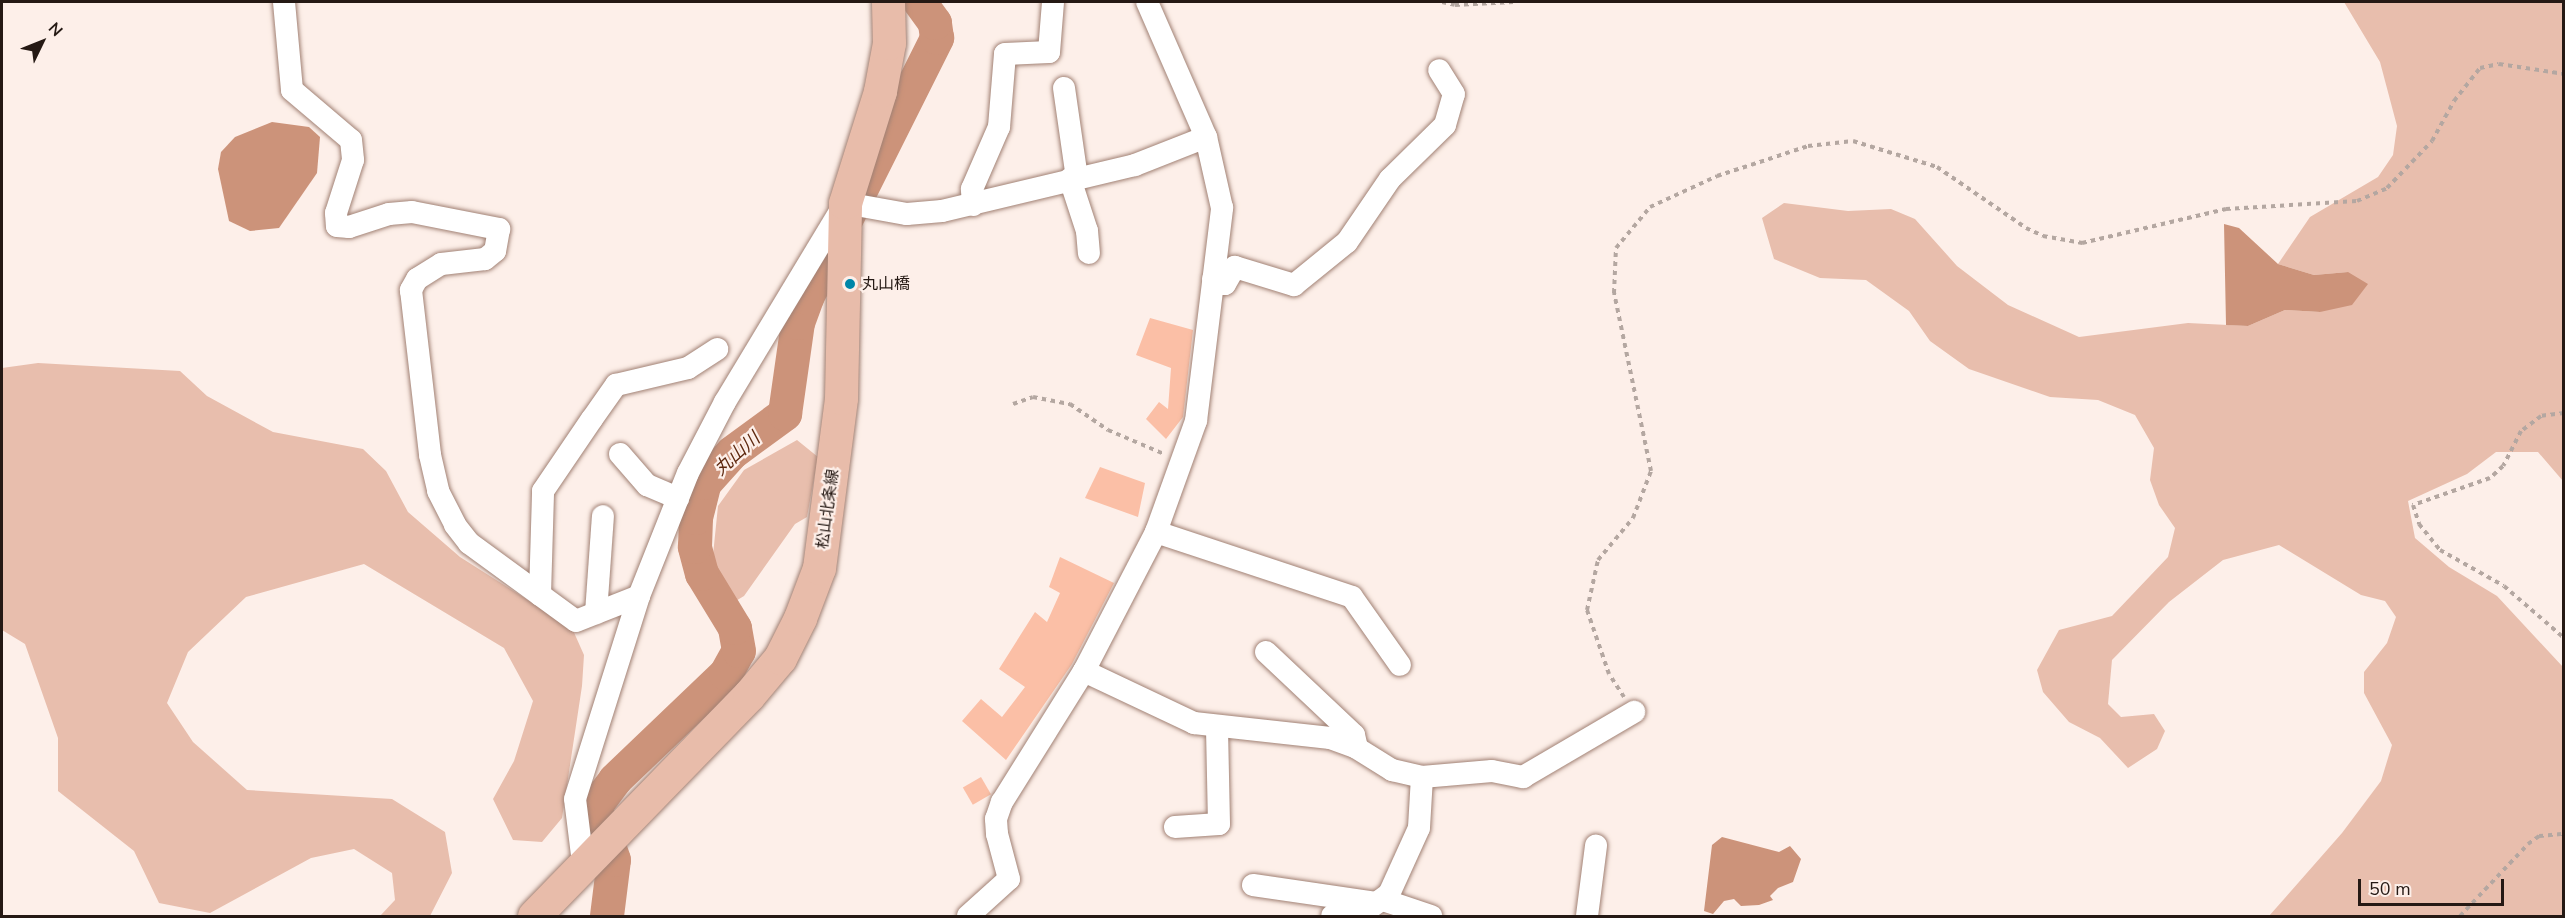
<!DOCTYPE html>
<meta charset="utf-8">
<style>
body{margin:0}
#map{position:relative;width:2565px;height:918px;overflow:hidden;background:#fdefe9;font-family:"Nunito Sans","Noto Sans JP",sans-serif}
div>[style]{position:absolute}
.green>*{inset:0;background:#e8bead}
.water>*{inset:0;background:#cc937a}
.river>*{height:34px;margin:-17px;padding:0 17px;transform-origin:17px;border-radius:17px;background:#cc937a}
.building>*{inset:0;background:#fbbfa6;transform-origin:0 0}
.path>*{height:4px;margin-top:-2px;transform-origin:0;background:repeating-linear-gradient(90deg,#b4a7a1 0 4.5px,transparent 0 9px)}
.roads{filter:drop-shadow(0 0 2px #a18174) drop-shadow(0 0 2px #a18174)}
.street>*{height:22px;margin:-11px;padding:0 11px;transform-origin:11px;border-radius:11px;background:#fff}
.primary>*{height:33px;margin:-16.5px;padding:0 16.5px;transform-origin:16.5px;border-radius:16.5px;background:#e8bcaa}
.dots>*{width:16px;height:16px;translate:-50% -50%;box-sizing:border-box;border:3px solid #fdefe9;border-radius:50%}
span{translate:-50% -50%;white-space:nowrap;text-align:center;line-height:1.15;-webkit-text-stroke:4.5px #fdefe9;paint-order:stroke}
.poi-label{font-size:16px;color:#251914}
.left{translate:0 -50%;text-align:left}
.street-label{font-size:16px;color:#251914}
.water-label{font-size:18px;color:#5e280e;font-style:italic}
.frame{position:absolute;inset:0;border:3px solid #251914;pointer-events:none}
.north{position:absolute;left:12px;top:12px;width:60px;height:60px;-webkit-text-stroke:4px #fdefe9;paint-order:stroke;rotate:47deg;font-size:16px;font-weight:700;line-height:24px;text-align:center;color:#251914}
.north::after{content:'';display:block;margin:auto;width:21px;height:27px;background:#251914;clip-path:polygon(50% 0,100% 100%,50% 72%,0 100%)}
.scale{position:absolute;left:2358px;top:879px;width:146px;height:27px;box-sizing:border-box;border:3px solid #251914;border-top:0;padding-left:8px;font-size:18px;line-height:21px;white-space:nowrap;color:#251914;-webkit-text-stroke:4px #fdefe9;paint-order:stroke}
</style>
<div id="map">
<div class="green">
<i style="clip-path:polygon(2344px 2px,2563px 2px,2563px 481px,2538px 452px,2496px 452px,2467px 474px,2408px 501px,2415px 538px,2449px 567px,2497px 596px,2563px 667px,2563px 916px,2269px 916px,2342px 833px,2381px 781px,2392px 745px,2364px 693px,2364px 672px,2387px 643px,2396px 617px,2385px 601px,2361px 595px,2279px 545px,2223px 560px,2169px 602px,2112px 660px,2108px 704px,2121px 717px,2154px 714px,2165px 731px,2157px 749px,2128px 768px,2100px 738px,2069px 722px,2043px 692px,2037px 670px,2059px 630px,2112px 616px,2168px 557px,2175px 528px,2159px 505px,2150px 480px,2154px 448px,2135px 415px,2098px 400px,2050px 397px,1969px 369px,1930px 341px,1909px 311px,1866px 280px,1820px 278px,1774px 259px,1762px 218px,1784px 203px,1848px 211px,1891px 209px,1915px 219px,1957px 266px,2008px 305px,2079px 337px,2188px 323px,2248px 326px,2285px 310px,2320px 312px,2348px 272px,2314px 275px,2278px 264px,2310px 217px,2378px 177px,2393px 155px,2397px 126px,2380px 62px)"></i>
<i style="clip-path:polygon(38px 363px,180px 371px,207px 396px,273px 432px,363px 449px,386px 471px,408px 512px,460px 557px,572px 628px,584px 655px,582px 686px,562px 818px,542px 842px,513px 840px,493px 799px,514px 761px,533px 701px,504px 648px,364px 564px,246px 597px,188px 652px,167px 703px,193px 742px,247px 790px,392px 799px,445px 832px,452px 873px,430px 916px,380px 916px,395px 900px,392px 873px,354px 849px,311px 858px,210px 913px,159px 903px,134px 851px,58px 791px,58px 738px,25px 644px,2px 630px,2px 368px)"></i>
<i style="clip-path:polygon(797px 440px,818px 457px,807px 517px,795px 524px,744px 596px,724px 608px,713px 555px,718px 506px,744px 470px)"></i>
</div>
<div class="water">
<i style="clip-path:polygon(272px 122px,309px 127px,320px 137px,317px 173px,279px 228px,250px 231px,229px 221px,218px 169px,221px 152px,235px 137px)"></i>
<i style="clip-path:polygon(2224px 224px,2239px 228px,2278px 264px,2314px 275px,2348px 272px,2368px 284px,2352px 305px,2320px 312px,2285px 310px,2248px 326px,2226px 325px)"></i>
<i style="clip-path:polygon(1722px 837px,1779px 852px,1790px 846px,1801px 859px,1793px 882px,1778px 888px,1770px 896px,1773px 900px,1759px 905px,1741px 906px,1734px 899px,1724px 901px,1713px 914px,1704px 911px,1712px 845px)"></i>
</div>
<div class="river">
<i style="left:607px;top:916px;width:56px;rotate:-82.9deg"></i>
<i style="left:614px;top:860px;width:56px;rotate:-109.7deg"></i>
<i style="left:595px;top:807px;width:34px;rotate:-53deg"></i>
<i style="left:615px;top:780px;width:153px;rotate:-43.7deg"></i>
<i style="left:726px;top:674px;width:26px;rotate:-61deg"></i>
<i style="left:739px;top:651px;width:23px;rotate:-100deg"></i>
<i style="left:735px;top:628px;width:63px;rotate:-121.4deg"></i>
<i style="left:702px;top:574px;width:28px;rotate:-105deg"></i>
<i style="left:695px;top:547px;width:29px;rotate:-88deg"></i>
<i style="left:696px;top:518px;width:36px;rotate:-76deg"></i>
<i style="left:705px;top:483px;width:40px;rotate:-48deg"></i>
<i style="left:732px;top:453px;width:66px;rotate:-36.3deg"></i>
<i style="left:785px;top:414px;width:92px;rotate:-81.9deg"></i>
<i style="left:798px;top:323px;width:27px;rotate:-70deg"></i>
<i style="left:807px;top:298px;width:291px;rotate:-63.4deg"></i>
<i style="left:937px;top:38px;width:15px;rotate:-98deg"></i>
<i style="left:935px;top:23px;width:26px;rotate:-126deg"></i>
</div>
<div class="building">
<i style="clip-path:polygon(1150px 318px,1193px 330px,1183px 417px,1166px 439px,1146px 419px,1159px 402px,1168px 409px,1171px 368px,1136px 355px)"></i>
<i style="clip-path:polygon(1100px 467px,1145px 483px,1138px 517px,1085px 498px)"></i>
<i style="clip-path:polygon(1060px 557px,1114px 583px,1072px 664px,1006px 760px,962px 721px,981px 699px,1002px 717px,1025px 687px,999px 669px,1035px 612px,1047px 622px,1060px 593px,1049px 587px)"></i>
<i style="left:981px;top:777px;width:20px;height:21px;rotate:60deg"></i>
</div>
<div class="path">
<i style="left:1442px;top:2px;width:13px;rotate:13deg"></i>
<i style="left:1455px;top:5px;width:59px;rotate:-2.9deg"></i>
<i style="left:1013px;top:404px;width:21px;rotate:-19deg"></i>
<i style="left:1033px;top:397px;width:38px;rotate:11deg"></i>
<i style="left:1070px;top:404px;width:46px;rotate:34.4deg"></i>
<i style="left:1108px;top:430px;width:61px;rotate:23.2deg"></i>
<i style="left:2564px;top:413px;width:23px;rotate:173deg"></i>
<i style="left:2541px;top:416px;width:25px;rotate:143deg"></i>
<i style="left:2521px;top:431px;width:39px;rotate:117deg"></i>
<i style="left:2503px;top:466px;width:18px;rotate:137deg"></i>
<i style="left:2490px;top:478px;width:82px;rotate:160.7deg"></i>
<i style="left:2413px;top:505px;width:20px;rotate:72deg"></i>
<i style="left:2419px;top:524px;width:33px;rotate:51deg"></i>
<i style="left:2440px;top:550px;width:73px;rotate:29.4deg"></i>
<i style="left:2504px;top:586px;width:79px;rotate:40.9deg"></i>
<i style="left:1624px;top:697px;width:27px;rotate:-123deg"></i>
<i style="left:1609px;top:674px;width:68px;rotate:-109deg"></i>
<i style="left:1587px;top:610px;width:51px;rotate:-77.6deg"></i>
<i style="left:1598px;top:560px;width:55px;rotate:-50.2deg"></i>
<i style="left:1633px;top:518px;width:50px;rotate:-69deg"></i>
<i style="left:1651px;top:471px;width:182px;rotate:-101.7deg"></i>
<i style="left:1614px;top:293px;width:45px;rotate:-87.5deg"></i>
<i style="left:1616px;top:248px;width:53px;rotate:-50.3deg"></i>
<i style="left:1650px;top:207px;width:74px;rotate:-24.8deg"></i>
<i style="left:1717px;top:176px;width:96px;rotate:-18.2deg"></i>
<i style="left:1808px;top:146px;width:45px;rotate:-6.3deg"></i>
<i style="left:1853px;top:141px;width:88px;rotate:17.2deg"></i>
<i style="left:1937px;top:167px;width:108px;rotate:34.4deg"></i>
<i style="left:2026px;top:228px;width:19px;rotate:25deg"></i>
<i style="left:2043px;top:236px;width:40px;rotate:10deg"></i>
<i style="left:2082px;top:243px;width:148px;rotate:-13.3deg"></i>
<i style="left:2226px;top:209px;width:131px;rotate:-3.5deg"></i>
<i style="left:2357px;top:201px;width:33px;rotate:-23deg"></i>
<i style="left:2387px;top:188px;width:65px;rotate:-46.2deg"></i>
<i style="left:2432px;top:141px;width:46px;rotate:-61.2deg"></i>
<i style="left:2454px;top:101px;width:42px;rotate:-51.8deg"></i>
<i style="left:2480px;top:68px;width:19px;rotate:-12deg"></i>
<i style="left:2499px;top:64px;width:66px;rotate:8.7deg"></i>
<i style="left:2460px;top:916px;width:99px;rotate:-46.6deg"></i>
<i style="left:2528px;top:844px;width:14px;rotate:-36deg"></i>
<i style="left:2539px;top:836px;width:25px;rotate:-5deg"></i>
</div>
<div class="roads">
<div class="street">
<i style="left:284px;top:2px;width:88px;rotate:84.8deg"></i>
<i style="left:292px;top:90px;width:77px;rotate:40.3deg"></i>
<i style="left:351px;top:140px;width:20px;rotate:84deg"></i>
<i style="left:353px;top:160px;width:56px;rotate:107.8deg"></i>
<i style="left:336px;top:213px;width:13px;rotate:86deg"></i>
<i style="left:337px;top:226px;width:12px;rotate:5deg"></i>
<i style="left:349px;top:227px;width:42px;rotate:-18deg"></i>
<i style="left:389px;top:214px;width:23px;rotate:-5deg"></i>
<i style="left:412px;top:212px;width:89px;rotate:11.1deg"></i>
<i style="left:499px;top:229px;width:22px;rotate:100deg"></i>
<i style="left:495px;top:251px;width:13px;rotate:141deg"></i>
<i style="left:485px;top:259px;width:44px;rotate:173.5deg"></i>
<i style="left:441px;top:264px;width:28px;rotate:148deg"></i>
<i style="left:417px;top:279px;width:13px;rotate:119deg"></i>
<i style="left:411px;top:290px;width:166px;rotate:83.4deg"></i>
<i style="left:430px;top:455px;width:37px;rotate:77deg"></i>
<i style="left:438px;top:491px;width:38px;rotate:63deg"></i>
<i style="left:455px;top:525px;width:23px;rotate:52deg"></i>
<i style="left:469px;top:543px;width:132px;rotate:36.1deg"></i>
<i style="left:576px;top:621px;width:68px;rotate:-21.6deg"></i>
<i style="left:1064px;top:88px;width:91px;rotate:81.8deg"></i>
<i style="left:1070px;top:179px;width:55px;rotate:71.9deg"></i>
<i style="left:1087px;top:231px;width:22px;rotate:85deg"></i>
<i style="left:973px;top:205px;width:16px;rotate:-94deg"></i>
<i style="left:972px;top:189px;width:68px;rotate:-66.5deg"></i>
<i style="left:999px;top:127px;width:73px;rotate:-85.3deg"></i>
<i style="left:1005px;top:54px;width:44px;rotate:-2.6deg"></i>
<i style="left:1049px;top:52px;width:50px;rotate:-85.4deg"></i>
<i style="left:1213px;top:279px;width:13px;rotate:23deg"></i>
<i style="left:1225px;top:284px;width:20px;rotate:-60deg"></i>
<i style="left:1235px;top:267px;width:62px;rotate:17deg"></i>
<i style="left:1294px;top:285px;width:68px;rotate:-39.1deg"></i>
<i style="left:1347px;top:242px;width:76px;rotate:-55.7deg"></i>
<i style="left:1390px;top:179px;width:77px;rotate:-44.5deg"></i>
<i style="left:1445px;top:125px;width:32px;rotate:-74deg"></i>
<i style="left:1454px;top:94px;width:28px;rotate:-122deg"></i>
<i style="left:620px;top:454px;width:41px;rotate:48.9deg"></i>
<i style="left:647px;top:485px;width:34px;rotate:23deg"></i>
<i style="left:1156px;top:532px;width:206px;rotate:18.3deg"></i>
<i style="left:1352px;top:597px;width:83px;rotate:54.8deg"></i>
<i style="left:540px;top:595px;width:104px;rotate:-88.3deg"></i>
<i style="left:543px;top:491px;width:87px;rotate:-55.8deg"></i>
<i style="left:592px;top:419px;width:42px;rotate:-54.8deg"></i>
<i style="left:616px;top:385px;width:74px;rotate:-13.3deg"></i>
<i style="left:688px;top:368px;width:35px;rotate:-33deg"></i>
<i style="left:596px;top:613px;width:97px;rotate:-85.9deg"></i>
<i style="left:1266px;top:652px;width:121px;rotate:43.3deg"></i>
<i style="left:1354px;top:735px;width:13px;rotate:77deg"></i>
<i style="left:1084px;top:671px;width:122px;rotate:25.3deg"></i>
<i style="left:1194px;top:723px;width:137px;rotate:6.3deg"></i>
<i style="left:1330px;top:738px;width:27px;rotate:20deg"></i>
<i style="left:1355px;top:747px;width:44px;rotate:31.9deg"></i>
<i style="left:1392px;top:770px;width:31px;rotate:13deg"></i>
<i style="left:1422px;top:777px;width:51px;rotate:93.4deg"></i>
<i style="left:1419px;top:828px;width:72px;rotate:114.4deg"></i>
<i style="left:1389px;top:894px;width:29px;rotate:144deg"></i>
<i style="left:1366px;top:911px;width:34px;rotate:172deg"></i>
<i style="left:1422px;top:777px;width:70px;rotate:-4.9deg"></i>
<i style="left:1492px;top:771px;width:32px;rotate:11deg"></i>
<i style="left:1523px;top:777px;width:129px;rotate:-30.4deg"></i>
<i style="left:1175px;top:827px;width:44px;rotate:-3.9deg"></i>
<i style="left:1219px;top:824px;width:97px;rotate:-91.2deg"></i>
<i style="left:583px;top:863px;width:64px;rotate:-97.1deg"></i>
<i style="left:575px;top:799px;width:213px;rotate:-72.5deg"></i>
<i style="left:639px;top:596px;width:132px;rotate:-68.3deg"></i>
<i style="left:688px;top:473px;width:80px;rotate:-62.5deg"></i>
<i style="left:725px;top:402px;width:232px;rotate:-58.9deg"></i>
<i style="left:845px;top:203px;width:63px;rotate:10.1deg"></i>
<i style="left:907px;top:214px;width:35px;rotate:-5deg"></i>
<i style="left:942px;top:211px;width:198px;rotate:-13.4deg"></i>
<i style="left:1135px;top:165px;width:76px;rotate:-21.5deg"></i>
<i style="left:1253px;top:885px;width:124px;rotate:8.3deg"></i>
<i style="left:1383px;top:900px;width:51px;rotate:18.4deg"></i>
<i style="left:968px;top:916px;width:55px;rotate:-42.1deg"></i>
<i style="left:1009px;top:879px;width:47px;rotate:-104.9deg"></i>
<i style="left:997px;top:834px;width:15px;rotate:-94deg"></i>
<i style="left:996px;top:819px;width:18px;rotate:-71deg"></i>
<i style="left:1002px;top:802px;width:155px;rotate:-58deg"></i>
<i style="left:1084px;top:671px;width:157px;rotate:-62.6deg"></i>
<i style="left:1156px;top:532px;width:118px;rotate:-70.2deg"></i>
<i style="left:1196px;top:421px;width:215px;rotate:-83deg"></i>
<i style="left:1222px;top:208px;width:73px;rotate:-102.7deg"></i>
<i style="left:1206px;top:137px;width:147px;rotate:-113.6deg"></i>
<i style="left:1587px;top:916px;width:71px;rotate:-82.7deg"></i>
</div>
<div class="primary">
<i style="left:534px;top:916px;width:308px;rotate:-45.8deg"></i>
<i style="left:749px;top:695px;width:48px;rotate:-50deg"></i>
<i style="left:780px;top:658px;width:45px;rotate:-63.4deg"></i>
<i style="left:800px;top:618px;width:53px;rotate:-69.2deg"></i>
<i style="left:819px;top:568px;width:171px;rotate:-82.6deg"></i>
<i style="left:841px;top:398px;width:195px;rotate:-88.8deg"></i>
<i style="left:845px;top:203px;width:117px;rotate:-72.6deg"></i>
<i style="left:880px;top:91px;width:49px;rotate:-79.4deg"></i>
<i style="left:889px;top:43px;width:41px;rotate:-91.4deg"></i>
</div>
</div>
<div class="dots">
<i style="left:850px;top:284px;background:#0086a8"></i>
</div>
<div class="poi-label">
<span class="left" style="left:862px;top:284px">丸山橋</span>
</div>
<div class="street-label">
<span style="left:828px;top:509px;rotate:-82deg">松山北条線</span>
</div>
<div class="water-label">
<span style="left:737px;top:454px;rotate:-42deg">丸山川</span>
</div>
<div class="frame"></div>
<div class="north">N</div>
<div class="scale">50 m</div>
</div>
